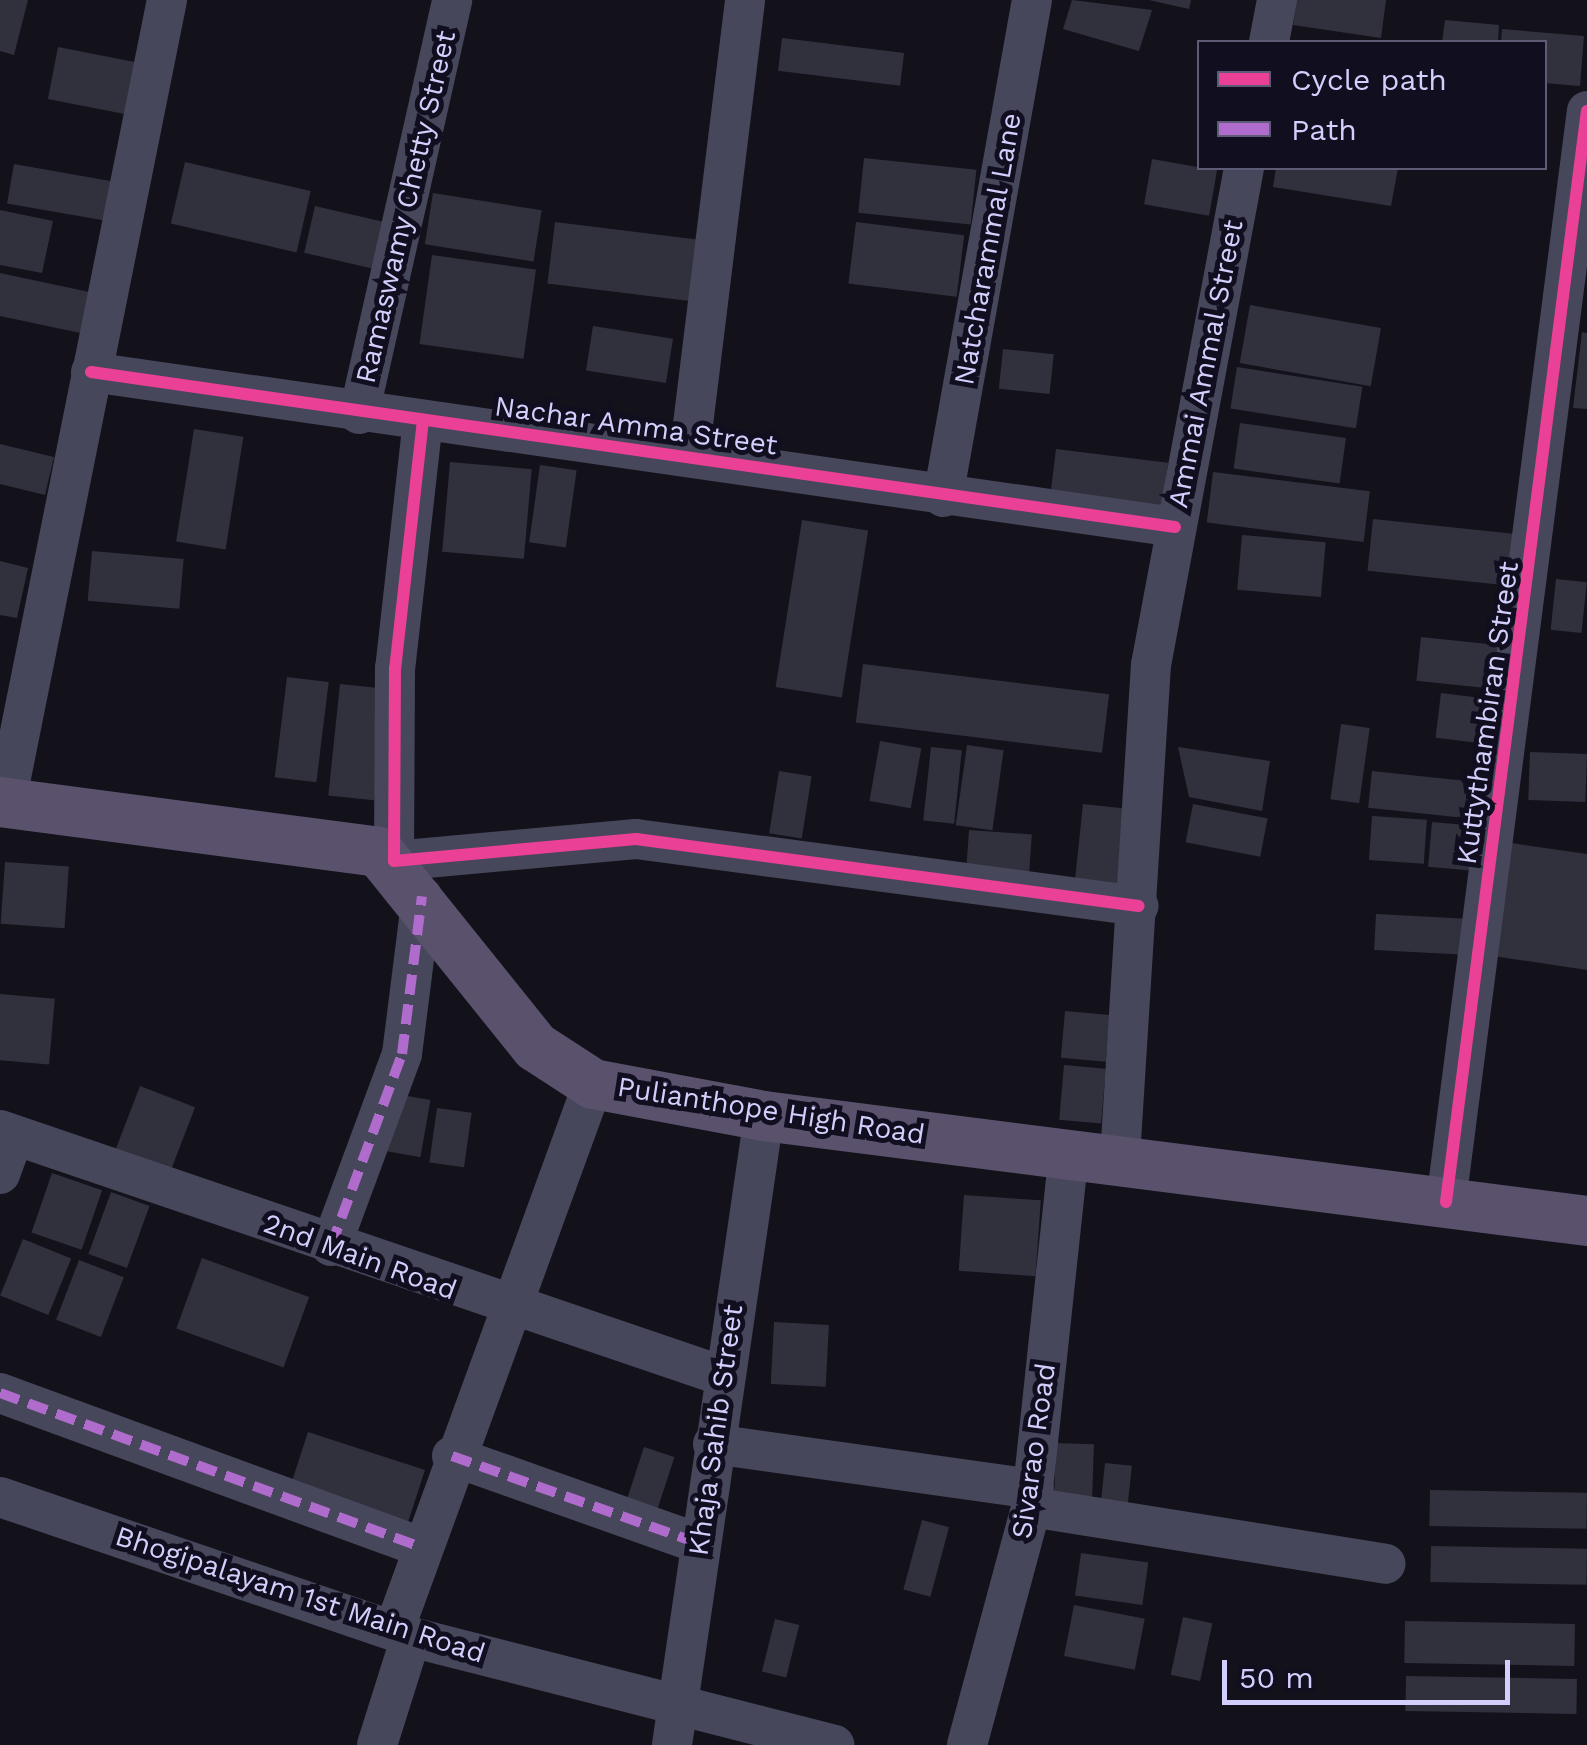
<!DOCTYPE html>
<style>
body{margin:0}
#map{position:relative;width:1587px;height:1745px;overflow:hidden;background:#13121b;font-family:"Work Sans",sans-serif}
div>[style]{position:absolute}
.building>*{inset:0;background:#31303d;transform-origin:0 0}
.minor>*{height:40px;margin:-20px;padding:0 20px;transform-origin:20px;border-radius:20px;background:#47475c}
.major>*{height:50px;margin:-25px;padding:0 25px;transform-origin:25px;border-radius:25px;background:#5a516d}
.quiet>*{height:10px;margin-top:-5px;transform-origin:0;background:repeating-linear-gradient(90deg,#b06ccc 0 20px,transparent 0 30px)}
.cycleway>*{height:12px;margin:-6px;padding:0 6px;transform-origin:6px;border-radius:6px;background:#ea4096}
span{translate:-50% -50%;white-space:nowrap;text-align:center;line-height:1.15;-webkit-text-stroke:10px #100e1f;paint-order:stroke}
.street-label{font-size:28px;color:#d3cffc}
.legend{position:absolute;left:1197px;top:40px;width:350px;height:130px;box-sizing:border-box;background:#100e1f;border:2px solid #5e5b77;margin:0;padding:12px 18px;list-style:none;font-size:30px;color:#d3cffc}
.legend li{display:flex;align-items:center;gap:20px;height:50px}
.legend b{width:50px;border:2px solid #5e5b77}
.scale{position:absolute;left:1222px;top:1660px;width:288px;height:45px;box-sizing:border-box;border:5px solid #d3cffc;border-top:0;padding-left:12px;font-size:30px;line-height:35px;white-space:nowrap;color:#d3cffc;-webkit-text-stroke:8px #100e1f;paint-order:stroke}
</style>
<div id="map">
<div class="building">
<i style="clip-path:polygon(0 0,28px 0,14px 55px,0 51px)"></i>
<i style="clip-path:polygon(1072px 0,1152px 10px,1139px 51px,1063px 29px)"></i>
<i style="clip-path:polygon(1149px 0,1191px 0,1189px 9px)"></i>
<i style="clip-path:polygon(1297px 0,1386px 0,1381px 38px,1293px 25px)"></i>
<i style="clip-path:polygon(1445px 20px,1499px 25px,1498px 42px,1442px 42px)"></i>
<i style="clip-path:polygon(1502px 29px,1584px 36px,1580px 86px,1544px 83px,1544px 42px,1501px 42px)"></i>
<i style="left:782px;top:38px;width:123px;height:33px;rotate:7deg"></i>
<i style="left:58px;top:47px;width:86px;height:53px;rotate:11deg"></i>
<i style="left:864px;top:158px;width:113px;height:55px;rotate:6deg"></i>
<i style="left:1152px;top:159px;width:66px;height:46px;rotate:10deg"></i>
<i style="left:185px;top:162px;width:129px;height:63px;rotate:13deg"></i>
<i style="left:14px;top:164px;width:112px;height:40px;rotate:10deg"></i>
<i style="clip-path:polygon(1276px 168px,1398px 168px,1391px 206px,1273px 187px)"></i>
<i style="left:433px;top:193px;width:110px;height:52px;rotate:9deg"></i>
<i style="left:315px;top:206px;width:83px;height:48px;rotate:13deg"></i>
<i style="clip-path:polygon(0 210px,53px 221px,42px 273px,0 265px)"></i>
<i style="left:555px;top:222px;width:143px;height:62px;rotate:7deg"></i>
<i style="left:856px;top:222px;width:109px;height:62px;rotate:7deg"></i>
<i style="left:432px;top:255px;width:105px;height:90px;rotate:8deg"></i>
<i style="left:0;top:273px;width:96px;height:42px;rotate:12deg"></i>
<i style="left:1250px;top:305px;width:133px;height:59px;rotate:10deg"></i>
<i style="left:593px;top:326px;width:81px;height:45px;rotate:9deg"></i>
<i style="clip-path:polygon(1582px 332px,1587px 333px,1587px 409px,1573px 408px)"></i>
<i style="left:1003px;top:349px;width:51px;height:40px;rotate:6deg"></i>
<i style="left:1237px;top:367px;width:127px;height:42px;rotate:9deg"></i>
<i style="left:1240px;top:423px;width:107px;height:46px;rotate:8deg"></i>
<i style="left:194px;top:429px;width:50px;height:114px;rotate:9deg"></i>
<i style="clip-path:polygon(0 444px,54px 457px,45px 495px,0 484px)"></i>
<i style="left:1056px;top:449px;width:113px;height:45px;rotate:7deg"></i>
<i style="left:450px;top:462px;width:82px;height:90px;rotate:5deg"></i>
<i style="left:540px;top:465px;width:37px;height:78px;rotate:8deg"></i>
<i style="left:1213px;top:472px;width:158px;height:51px;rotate:7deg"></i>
<i style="left:1373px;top:519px;width:148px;height:52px;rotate:6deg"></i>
<i style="left:802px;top:520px;width:67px;height:169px;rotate:9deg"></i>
<i style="left:1242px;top:535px;width:84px;height:55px;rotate:5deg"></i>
<i style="left:92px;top:551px;width:92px;height:50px;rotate:5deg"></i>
<i style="clip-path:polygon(0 561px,28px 568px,17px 618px,0 615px)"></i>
<i style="left:1556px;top:579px;width:31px;height:51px;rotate:6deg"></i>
<i style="left:1421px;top:637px;width:89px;height:44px;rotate:6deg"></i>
<i style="left:863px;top:664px;width:248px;height:59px;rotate:7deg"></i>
<i style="left:287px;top:677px;width:42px;height:101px;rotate:7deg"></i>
<i style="left:340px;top:684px;width:46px;height:112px;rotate:6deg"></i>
<i style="left:1441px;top:693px;width:61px;height:45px;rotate:7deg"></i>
<i style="left:1341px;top:724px;width:29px;height:76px;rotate:8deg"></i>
<i style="left:880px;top:741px;width:42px;height:61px;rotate:10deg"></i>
<i style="left:967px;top:745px;width:37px;height:81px;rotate:8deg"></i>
<i style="left:931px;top:747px;width:31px;height:74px;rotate:6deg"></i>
<i style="clip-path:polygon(1178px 747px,1270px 761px,1262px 811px,1189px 797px)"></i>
<i style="left:1530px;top:752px;width:57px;height:48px;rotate:2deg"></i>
<i style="left:779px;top:771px;width:33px;height:63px;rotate:9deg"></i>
<i style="left:1372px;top:771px;width:114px;height:37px;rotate:6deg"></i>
<i style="left:1083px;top:804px;width:47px;height:77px;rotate:6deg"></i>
<i style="left:1193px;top:804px;width:76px;height:39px;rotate:11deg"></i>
<i style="left:1372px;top:816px;width:55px;height:44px;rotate:4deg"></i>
<i style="left:1432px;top:822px;width:57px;height:45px;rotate:5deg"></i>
<i style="left:969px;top:830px;width:63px;height:46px;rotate:4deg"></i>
<i style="clip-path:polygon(1511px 843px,1587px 854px,1587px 970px,1493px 956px)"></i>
<i style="left:5px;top:862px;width:64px;height:62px;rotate:4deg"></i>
<i style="left:1376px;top:914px;width:96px;height:36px;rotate:3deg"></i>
<i style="left:0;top:994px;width:55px;height:66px;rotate:5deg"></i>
<i style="left:1065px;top:1011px;width:45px;height:47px;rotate:5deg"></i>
<i style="left:1064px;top:1065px;width:42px;height:55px;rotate:5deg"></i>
<i style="left:140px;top:1086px;width:59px;height:78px;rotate:21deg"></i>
<i style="left:396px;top:1094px;width:35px;height:58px;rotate:10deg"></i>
<i style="left:437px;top:1108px;width:35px;height:55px;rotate:8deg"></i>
<i style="left:52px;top:1173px;width:53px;height:63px;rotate:19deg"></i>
<i style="left:111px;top:1192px;width:41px;height:66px;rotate:20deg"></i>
<i style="left:964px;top:1195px;width:77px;height:76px;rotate:4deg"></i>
<i style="left:23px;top:1239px;width:52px;height:61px;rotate:22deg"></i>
<i style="left:202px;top:1258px;width:114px;height:75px;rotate:20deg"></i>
<i style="left:79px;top:1260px;width:48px;height:64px;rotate:21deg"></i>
<i style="left:774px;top:1322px;width:55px;height:62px;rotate:3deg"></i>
<i style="left:308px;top:1432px;width:123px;height:65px;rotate:18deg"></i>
<i style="left:1056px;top:1443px;width:38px;height:61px;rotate:2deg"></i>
<i style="left:644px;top:1447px;width:32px;height:65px;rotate:18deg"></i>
<i style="left:1105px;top:1463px;width:27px;height:51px;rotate:6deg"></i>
<i style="left:1430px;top:1490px;width:157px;height:36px;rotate:1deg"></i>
<i style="left:922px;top:1520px;width:28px;height:72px;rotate:15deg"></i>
<i style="left:1431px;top:1546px;width:156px;height:36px;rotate:1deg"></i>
<i style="left:1081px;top:1553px;width:68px;height:43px;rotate:8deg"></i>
<i style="left:1074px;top:1605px;width:72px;height:52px;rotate:11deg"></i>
<i style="left:1183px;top:1617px;width:30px;height:59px;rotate:12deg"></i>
<i style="left:775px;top:1619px;width:25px;height:54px;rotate:14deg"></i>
<i style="left:1405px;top:1621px;width:170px;height:42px;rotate:1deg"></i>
<i style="left:1406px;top:1676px;width:171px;height:35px;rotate:1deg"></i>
</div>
<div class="minor">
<i style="left:1269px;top:42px;width:43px;rotate:-79.2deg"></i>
<i style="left:91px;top:372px;width:1095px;rotate:8.14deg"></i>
<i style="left:359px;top:414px;width:424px;rotate:-77.3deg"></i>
<i style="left:423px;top:420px;width:250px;rotate:96.4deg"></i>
<i style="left:395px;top:668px;width:193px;rotate:90.3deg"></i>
<i style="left:394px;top:861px;width:243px;rotate:-5.2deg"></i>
<i style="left:636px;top:839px;width:507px;rotate:7.59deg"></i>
<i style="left:689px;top:457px;width:460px;rotate:-83deg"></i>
<i style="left:943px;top:497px;width:505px;rotate:-79.85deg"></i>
<i style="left:6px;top:802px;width:818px;rotate:-78.65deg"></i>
<i style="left:0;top:1130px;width:764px;rotate:18.79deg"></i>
<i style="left:1120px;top:1157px;width:493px;rotate:-86.4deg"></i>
<i style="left:1151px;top:665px;width:506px;rotate:-79.4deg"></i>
<i style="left:0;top:1174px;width:40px;rotate:-69.8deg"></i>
<i style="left:1446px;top:1202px;width:1100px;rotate:-82.64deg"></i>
<i style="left:331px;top:1246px;width:205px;rotate:-69.7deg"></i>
<i style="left:402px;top:1054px;width:159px;rotate:-82.8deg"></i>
<i style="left:0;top:1393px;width:444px;rotate:20.1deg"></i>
<i style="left:713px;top:1444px;width:324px;rotate:8deg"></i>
<i style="left:452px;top:1456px;width:263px;rotate:19.5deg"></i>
<i style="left:0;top:1497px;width:434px;rotate:18.8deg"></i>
<i style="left:411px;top:1637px;width:437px;rotate:14.3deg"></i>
<i style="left:1031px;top:1507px;width:359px;rotate:9.1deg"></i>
<i style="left:394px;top:1630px;width:581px;rotate:-69.97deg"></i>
<i style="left:377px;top:1745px;width:113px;rotate:-72.5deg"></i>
<i style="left:672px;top:1745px;width:636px;rotate:-81.68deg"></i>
<i style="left:967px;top:1745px;width:246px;rotate:-74.9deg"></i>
<i style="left:1031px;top:1507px;width:358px;rotate:-83.9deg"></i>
</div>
<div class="major">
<i style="left:0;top:802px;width:382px;rotate:7.5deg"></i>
<i style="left:379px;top:852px;width:250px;rotate:51.2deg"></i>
<i style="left:536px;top:1047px;width:68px;rotate:33deg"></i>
<i style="left:593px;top:1084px;width:174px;rotate:10.6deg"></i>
<i style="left:764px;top:1116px;width:830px;rotate:7.27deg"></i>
</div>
<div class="quiet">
<i style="left:331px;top:1246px;width:205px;rotate:-69.7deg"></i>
<i style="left:402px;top:1054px;width:159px;rotate:-82.8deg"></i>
<i style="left:0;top:1393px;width:444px;rotate:20.1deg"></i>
<i style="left:452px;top:1456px;width:263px;rotate:19.5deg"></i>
</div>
<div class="cycleway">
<i style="left:91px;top:372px;width:1095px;rotate:8.14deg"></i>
<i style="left:423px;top:420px;width:250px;rotate:96.4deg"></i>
<i style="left:395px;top:668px;width:193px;rotate:90.3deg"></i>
<i style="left:394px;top:861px;width:243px;rotate:-5.2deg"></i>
<i style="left:636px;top:839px;width:507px;rotate:7.59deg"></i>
<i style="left:1446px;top:1202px;width:1100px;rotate:-82.64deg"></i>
</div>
<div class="street-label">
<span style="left:406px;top:207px;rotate:-77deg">Ramaswamy Chetty Street</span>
<span style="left:988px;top:249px;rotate:-80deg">Natcharammal Lane</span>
<span style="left:1206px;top:364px;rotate:-79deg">Ammai Ammal Street</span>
<span style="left:636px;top:426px;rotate:8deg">Nachar Amma Street</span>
<span style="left:1488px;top:713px;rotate:-82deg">Kuttythambiran Street</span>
<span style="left:771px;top:1111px;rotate:9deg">Pulianthope High Road</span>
<span style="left:360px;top:1257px;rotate:20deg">2nd Main Road</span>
<span style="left:716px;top:1430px;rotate:-82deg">Khaja Sahib Street</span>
<span style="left:1034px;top:1451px;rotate:-82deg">Sivarao Road</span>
<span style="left:300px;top:1595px;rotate:18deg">Bhogipalayam 1st Main Road</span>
</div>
<ul class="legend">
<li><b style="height:12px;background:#ea4096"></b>Cycle path</li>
<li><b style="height:12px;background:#b06ccc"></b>Path</li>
</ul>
<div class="scale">50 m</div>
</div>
